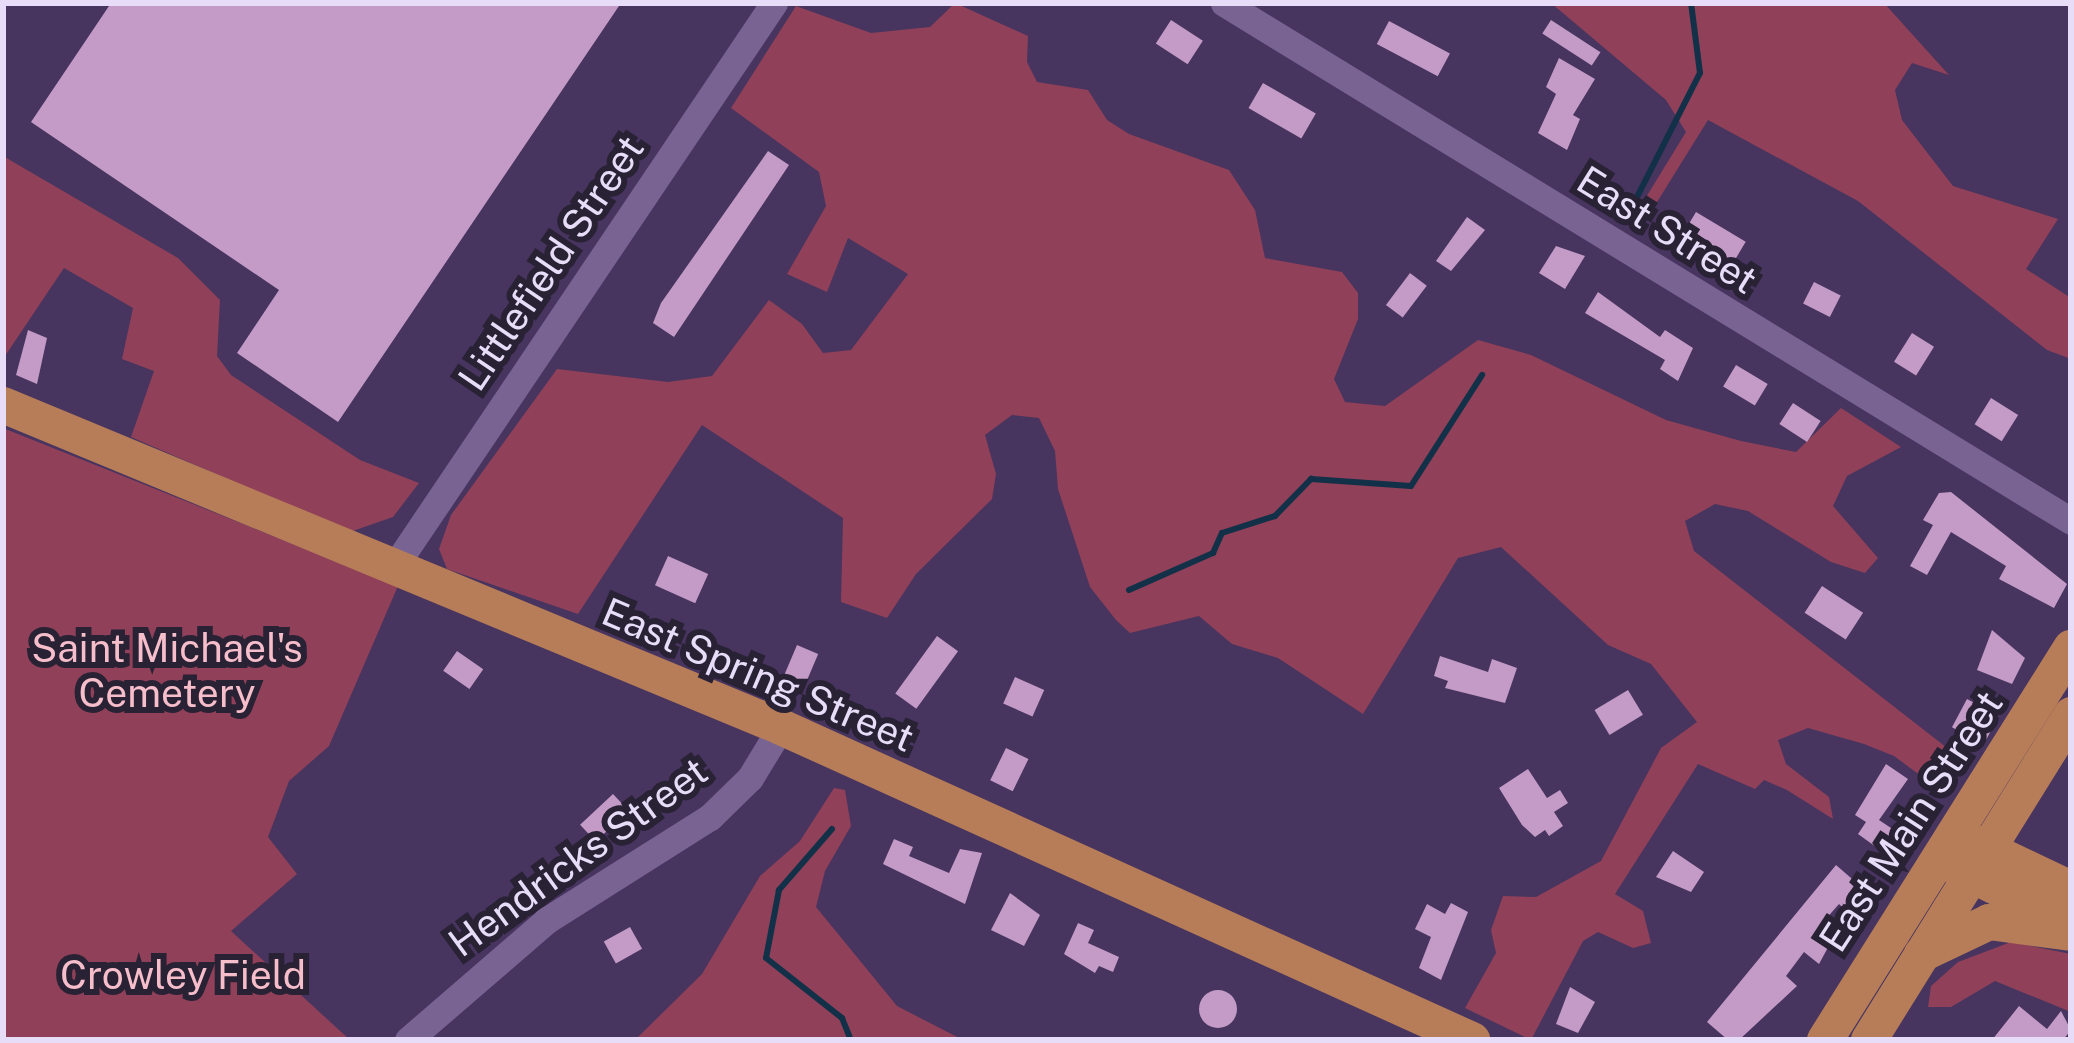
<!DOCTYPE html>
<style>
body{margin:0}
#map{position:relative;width:2074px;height:1043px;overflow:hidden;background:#47345f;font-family:"Public Sans",sans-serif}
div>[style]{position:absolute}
.green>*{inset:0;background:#904058}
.stream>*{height:6px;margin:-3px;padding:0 3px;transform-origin:3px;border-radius:3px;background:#123148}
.building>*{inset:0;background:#c39bc6;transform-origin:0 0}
.round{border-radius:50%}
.minor>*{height:27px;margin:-13.5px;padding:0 13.5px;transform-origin:13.5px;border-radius:13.5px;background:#786392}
.major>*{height:36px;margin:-18px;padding:0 18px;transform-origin:18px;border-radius:18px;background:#b77d58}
span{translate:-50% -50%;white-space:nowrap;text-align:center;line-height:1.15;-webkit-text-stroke:12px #292134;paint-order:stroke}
.street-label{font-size:39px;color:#e8ddf8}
.park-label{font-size:39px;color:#f6bdca}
.frame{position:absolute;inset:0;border:6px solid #e8ddf8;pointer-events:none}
</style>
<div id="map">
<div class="green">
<i style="clip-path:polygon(955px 3px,1028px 36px,1027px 62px,1037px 82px,1088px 90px,1107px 120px,1129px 134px,1229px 170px,1255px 210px,1265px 258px,1342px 272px,1358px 293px,1358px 319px,1334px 379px,1345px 402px,1385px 406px,1478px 340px,1531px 355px,1666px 420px,1741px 441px,1796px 452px,1841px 408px,1901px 447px,1847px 476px,1833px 506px,1878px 558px,1865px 573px,1831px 562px,1748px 511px,1715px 504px,1685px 521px,1694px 551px,1969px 765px,1944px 793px,1894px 756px,1864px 744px,1808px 728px,1778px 740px,1786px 764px,1829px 797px,1833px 819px,1787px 790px,1764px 780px,1755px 789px,1698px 764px,1615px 894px,1643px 911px,1651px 943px,1633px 948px,1598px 932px,1583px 941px,1531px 1040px,1465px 1008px,1496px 953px,1491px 930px,1503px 896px,1536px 897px,1601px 861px,1661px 748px,1697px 722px,1651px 664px,1608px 645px,1501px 547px,1458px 558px,1363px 714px,1278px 658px,1232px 644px,1199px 616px,1130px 633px,1116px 620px,1090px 587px,1058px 489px,1055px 451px,1039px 418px,1012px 415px,985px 435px,996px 474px,992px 499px,916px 574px,887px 618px,841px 602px,843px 518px,702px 425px,578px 614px,447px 569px,439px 549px,451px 515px,557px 369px,668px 382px,712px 376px,769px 300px,802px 324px,823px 353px,851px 350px,908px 274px,848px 238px,827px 292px,787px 274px,826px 206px,819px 172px,731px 108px,796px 6px,871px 33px,930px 27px)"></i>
<i style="clip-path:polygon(1551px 3px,1884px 3px,1949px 75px,1912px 63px,1895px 90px,1902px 120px,1953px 186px,2058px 219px,2026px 269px,2071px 298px,2071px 359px,2047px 350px,1858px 201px,1708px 120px,1639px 231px,1629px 225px,1686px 132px,1666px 100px)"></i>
<i style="clip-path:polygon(3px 156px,178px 258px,220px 300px,217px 356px,231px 375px,360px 460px,419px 483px,393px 517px,350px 532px,131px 437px,154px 371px,122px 359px,133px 308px,64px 268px,3px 359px)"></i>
<i style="clip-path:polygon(3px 428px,398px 586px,329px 746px,289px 781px,268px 837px,297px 874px,231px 931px,350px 1040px,3px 1040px)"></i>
<i style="clip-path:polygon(834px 788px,845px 790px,851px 826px,825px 871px,816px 907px,897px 1006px,963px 1040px,635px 1040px,702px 974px,760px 876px,800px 841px)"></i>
<i style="clip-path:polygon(2011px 942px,2071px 954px,2071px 1012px,1995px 981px,1951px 1007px,1928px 1007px,1931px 986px,1958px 962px)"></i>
</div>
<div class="stream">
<i style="left:1637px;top:197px;width:139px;rotate:-63.1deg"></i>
<i style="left:1700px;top:73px;width:71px;rotate:-97.3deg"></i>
<i style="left:1129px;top:590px;width:92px;rotate:-23.8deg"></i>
<i style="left:1213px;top:553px;width:22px;rotate:-66deg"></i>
<i style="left:1222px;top:533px;width:56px;rotate:-17.8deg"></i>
<i style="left:1275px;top:516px;width:52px;rotate:-45.8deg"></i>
<i style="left:1311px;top:479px;width:100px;rotate:4deg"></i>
<i style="left:1411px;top:486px;width:132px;rotate:-57.4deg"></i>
<i style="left:832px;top:829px;width:81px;rotate:131deg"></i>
<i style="left:779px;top:890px;width:69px;rotate:100.8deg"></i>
<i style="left:766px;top:958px;width:97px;rotate:38.3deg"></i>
<i style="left:842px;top:1018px;width:24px;rotate:68deg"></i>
</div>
<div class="building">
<i style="clip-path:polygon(111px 3px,621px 3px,338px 422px,237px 353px,279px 290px,31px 122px)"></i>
<i style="left:1171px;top:20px;width:38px;height:28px;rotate:33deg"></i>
<i style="left:1551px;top:20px;width:59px;height:16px;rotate:33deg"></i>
<i style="left:1389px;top:21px;width:69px;height:26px;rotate:28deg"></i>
<i style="clip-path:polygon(1559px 58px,1595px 79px,1573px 115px,1580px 119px,1567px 150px,1538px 133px,1556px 94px,1546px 87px)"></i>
<i style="left:1263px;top:83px;width:61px;height:29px;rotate:30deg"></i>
<i style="clip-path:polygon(768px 151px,789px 165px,674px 337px,653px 323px,661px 303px)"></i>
<i style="left:1696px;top:212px;width:58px;height:27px;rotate:31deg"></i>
<i style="clip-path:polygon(1467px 217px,1485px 230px,1451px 271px,1436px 261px)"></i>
<i style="clip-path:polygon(1556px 246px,1585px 256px,1565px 289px,1539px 273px)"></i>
<i style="left:1410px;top:273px;width:21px;height:40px;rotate:37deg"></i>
<i style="left:1814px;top:282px;width:30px;height:24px;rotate:27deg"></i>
<i style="clip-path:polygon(1598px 292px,1660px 337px,1665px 330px,1693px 348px,1678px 381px,1660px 369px,1665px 360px,1585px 313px)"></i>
<i style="clip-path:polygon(28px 330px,47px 338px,37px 384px,16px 375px)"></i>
<i style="left:1912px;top:333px;width:26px;height:34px;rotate:32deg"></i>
<i style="left:1736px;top:365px;width:37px;height:25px;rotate:31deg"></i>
<i style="left:1991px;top:398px;width:32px;height:31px;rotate:32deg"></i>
<i style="left:1793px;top:403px;width:33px;height:25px;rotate:33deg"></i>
<i style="clip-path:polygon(1951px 492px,2067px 584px,2054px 608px,1999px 579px,2006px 566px,1951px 532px,1927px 575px,1910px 566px,1933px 525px,1923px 520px,1939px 493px)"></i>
<i style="left:668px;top:556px;width:44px;height:32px;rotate:24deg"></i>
<i style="left:1822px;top:586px;width:49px;height:32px;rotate:33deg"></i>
<i style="clip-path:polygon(1992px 630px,2025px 658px,2012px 684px,1977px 670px)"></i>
<i style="left:937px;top:636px;width:26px;height:71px;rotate:36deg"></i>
<i style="left:797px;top:645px;width:23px;height:38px;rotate:23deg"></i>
<i style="left:457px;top:651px;width:32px;height:24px;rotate:35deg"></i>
<i style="clip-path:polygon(1440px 656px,1488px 672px,1492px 659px,1517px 668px,1505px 703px,1445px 688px,1448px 681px,1434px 676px)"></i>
<i style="left:1015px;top:677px;width:32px;height:29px;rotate:24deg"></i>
<i style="left:1628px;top:690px;width:29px;height:39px;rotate:59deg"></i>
<i style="left:1967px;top:699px;width:36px;height:32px;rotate:28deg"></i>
<i style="left:1006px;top:748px;width:25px;height:36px;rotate:26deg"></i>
<i style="clip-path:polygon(1886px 764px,1908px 779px,1879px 820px,1897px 832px,1883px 852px,1858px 834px,1866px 822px,1855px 815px)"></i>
<i style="clip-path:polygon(1528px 769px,1547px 798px,1560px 790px,1568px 803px,1554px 812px,1563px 826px,1549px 836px,1545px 830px,1535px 837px,1522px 825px,1499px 788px)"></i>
<i style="left:613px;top:794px;width:23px;height:45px;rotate:47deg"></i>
<i style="clip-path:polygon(894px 839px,913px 847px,909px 856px,949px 873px,960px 849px,982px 853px,965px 904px,883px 864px)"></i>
<i style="clip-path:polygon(1673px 851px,1704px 872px,1691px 892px,1656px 877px)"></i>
<i style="clip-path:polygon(1836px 865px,1873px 897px,1854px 918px,1839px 904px,1817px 929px,1832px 940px,1819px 964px,1804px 952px,1786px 976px,1797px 986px,1739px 1040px,1728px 1040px,1707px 1022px)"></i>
<i style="clip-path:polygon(1010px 893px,1040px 915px,1024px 946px,991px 930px)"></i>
<i style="clip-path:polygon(1451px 903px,1468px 912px,1441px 980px,1419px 968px,1431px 937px,1415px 929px,1427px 904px,1445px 914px)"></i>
<i style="clip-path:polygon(1078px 923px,1094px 930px,1088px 943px,1119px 957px,1113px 972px,1099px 966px,1095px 973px,1064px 954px)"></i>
<i style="left:630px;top:927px;width:25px;height:30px;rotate:61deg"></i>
<i style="clip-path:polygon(1570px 987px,1595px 1002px,1578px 1033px,1556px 1024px)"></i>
<i class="round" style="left:1199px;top:990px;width:38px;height:38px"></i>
<i style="clip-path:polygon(2019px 1006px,2047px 1029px,2061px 1011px,2071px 1030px,2063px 1040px,1992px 1040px)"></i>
</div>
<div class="minor">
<i style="left:1224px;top:3px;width:993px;rotate:31.45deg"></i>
<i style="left:394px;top:567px;width:680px;rotate:-56.03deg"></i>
<i style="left:408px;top:1040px;width:184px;rotate:-40.8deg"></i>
<i style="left:547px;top:920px;width:193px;rotate:-32.3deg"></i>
<i style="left:710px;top:817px;width:56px;rotate:-44.3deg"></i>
<i style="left:750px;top:778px;width:60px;rotate:-58.7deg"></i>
</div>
<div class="major">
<i style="left:3px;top:405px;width:842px;rotate:22.48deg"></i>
<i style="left:781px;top:727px;width:759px;rotate:24.37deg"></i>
<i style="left:1966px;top:839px;width:116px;rotate:25.5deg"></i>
<i style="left:1950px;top:864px;width:119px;rotate:26.6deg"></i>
<i style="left:1922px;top:954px;width:74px;rotate:-25.5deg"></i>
<i style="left:1989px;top:922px;width:83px;rotate:7.6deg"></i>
<i style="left:1825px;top:1040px;width:463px;rotate:-57.9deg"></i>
<i style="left:1869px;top:1040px;width:383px;rotate:-58.1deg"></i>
</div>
<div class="street-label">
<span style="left:1667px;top:230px;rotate:32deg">East Street</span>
<span style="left:551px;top:263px;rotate:-56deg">Littlefield Street</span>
<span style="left:758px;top:675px;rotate:23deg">East Spring Street</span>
<span style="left:1911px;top:821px;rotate:-57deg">East Main Street</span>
<span style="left:578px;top:857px;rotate:-36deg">Hendricks Street</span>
</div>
<div class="park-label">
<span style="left:167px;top:671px">Saint Michael's<br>Cemetery</span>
<span style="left:183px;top:975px">Crowley Field</span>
</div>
<div class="frame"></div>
</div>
